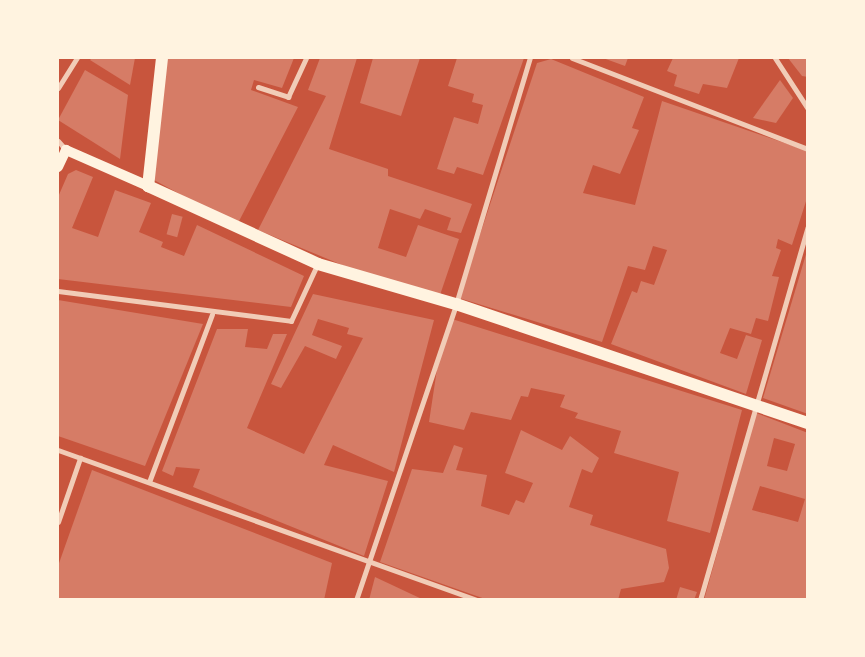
<!DOCTYPE html>
<style>
body{margin:0}
#map{position:relative;width:865px;height:657px;overflow:hidden;background:#c8553d;font-family:"Open Sans",sans-serif}
div>[style]{position:absolute}
.building>*{inset:0;background:#d67c66;transform-origin:0 0}
.minor>*{height:5px;margin:-2.5px;padding:0 2.5px;transform-origin:2.5px;border-radius:2.5px;background:#f1ccb7}
.secondary>*{height:10px;margin:-5px;padding:0 5px;transform-origin:5px;border-radius:5px;background:#fff3e0}
.primary>*{height:12px;margin:-6px;padding:0 6px;transform-origin:6px;border-radius:6px;background:#fff3e0}
span{translate:-50% -50%;white-space:nowrap;text-align:center;line-height:1.15;-webkit-text-stroke:5px #fff3e0;paint-order:stroke}
.frame{position:absolute;inset:0;border:59px solid #fff3e0;pointer-events:none}
</style>
<div id="map">
<div class="building">
<i style="clip-path:polygon(92px 58px,135px 58px,130px 85px,90px 60px)"></i>
<i style="clip-path:polygon(167px 58px,294px 58px,282px 88px,254px 80px,251px 90px,298px 107px,237px 225px,154px 180px)"></i>
<i style="clip-path:polygon(320px 58px,357px 58px,329px 149px,388px 169px,388px 176px,472px 204px,461px 233px,447px 230px,451px 218px,425px 209px,420px 219px,390px 209px,378px 248px,406px 257px,418px 225px,459px 239px,439px 298px,359px 272px,258px 230px,326px 96px,308px 90px)"></i>
<i style="clip-path:polygon(373px 58px,420px 58px,401px 116px,360px 103px)"></i>
<i style="clip-path:polygon(457px 58px,524px 58px,483px 175px,457px 167px,454px 174px,437px 169px,454px 117px,478px 124px,483px 105px,472px 102px,474px 94px,448px 86px)"></i>
<i style="clip-path:polygon(603px 58px,628px 58px,625px 66px)"></i>
<i style="clip-path:polygon(673px 58px,739px 58px,727px 88px,703px 84px,699px 94px,674px 86px,677px 75px,667px 71px)"></i>
<i style="clip-path:polygon(788px 58px,808px 58px,808px 77px,802px 76px)"></i>
<i style="clip-path:polygon(551px 59px,644px 97px,632px 128px,639px 130px,620px 174px,593px 165px,583px 193px,635px 205px,662px 101px,808px 151px,808px 195px,792px 245px,778px 239px,776px 248px,781px 250px,772px 276px,779px 277px,768px 321px,756px 318px,751px 334px,730px 328px,720px 353px,737px 359px,746px 335px,762px 340px,746px 394px,611px 344px,632px 291px,637px 293px,641px 281px,654px 285px,667px 250px,653px 246px,645px 270px,628px 266px,602px 342px,459px 298px,537px 63px)"></i>
<i style="clip-path:polygon(85px 70px,128px 95px,120px 159px,58px 120px)"></i>
<i style="clip-path:polygon(780px 80px,793px 98px,776px 123px,753px 118px)"></i>
<i style="clip-path:polygon(76px 170px,93px 177px,72px 228px,98px 237px,115px 190px,151px 203px,139px 232px,163px 242px,161px 247px,184px 256px,197px 225px,304px 276px,291px 307px,58px 279px,58px 197px,68px 174px)"></i>
<i style="left:172px;top:214px;width:11px;height:21px;rotate:15deg"></i>
<i style="clip-path:polygon(807px 251px,808px 251px,808px 414px,763px 398px)"></i>
<i style="clip-path:polygon(313px 294px,434px 320px,394px 472px,333px 445px,324px 465px,388px 481px,364px 556px,193px 487px,200px 469px,176px 467px,173px 476px,162px 471px,217px 329px,248px 329px,245px 347px,267px 349px,273px 334px,287px 334px,247px 428px,304px 454px,363px 338px,347px 334px,349px 328px,318px 319px,312px 335px,342px 346px,336px 359px,305px 346px,281px 388px,271px 384px)"></i>
<i style="clip-path:polygon(58px 300px,203px 324px,145px 466px,58px 436px)"></i>
<i style="clip-path:polygon(452px 319px,742px 410px,710px 533px,667px 521px,679px 472px,614px 453px,621px 431px,575px 418px,578px 413px,560px 407px,565px 395px,531px 388px,528px 397px,521px 396px,511px 420px,471px 412px,464px 430px,429px 422px,437px 369px)"></i>
<i style="clip-path:polygon(evenodd,756px 413px,808px 433px,808px 600px,704px 600px,756px 413px,774px 438px,795px 444px,787px 471px,767px 466px,774px 438px,756px 413px,760px 486px,805px 499px,798px 522px,752px 510px,760px 486px)"></i>
<i style="clip-path:polygon(521px 430px,562px 450px,570px 436px,599px 458px,592px 473px,582px 469px,569px 507px,593px 515px,590px 525px,666px 549px,669px 568px,664px 582px,621px 589px,618px 600px,488px 600px,380px 562px,412px 469px,443px 473px,454px 445px,463px 448px,456px 470px,487px 475px,481px 506px,509px 515px,516px 500px,524px 503px,533px 483px,505px 473px)"></i>
<i style="clip-path:polygon(92px 470px,332px 563px,324px 600px,58px 600px,58px 566px)"></i>
<i style="clip-path:polygon(375px 577px,424px 600px,369px 600px)"></i>
<i style="clip-path:polygon(680px 587px,697px 592px,694px 600px,676px 600px)"></i>
</div>
<div class="minor">
<i style="left:572px;top:58px;width:253px;rotate:21.1deg"></i>
<i style="left:775px;top:58px;width:61px;rotate:57.1deg"></i>
<i style="left:258px;top:87px;width:32px;rotate:18deg"></i>
<i style="left:288px;top:97px;width:43px;rotate:-65.2deg"></i>
<i style="left:58px;top:88px;width:36px;rotate:-58deg"></i>
<i style="left:58px;top:141px;width:12px;rotate:48deg"></i>
<i style="left:58px;top:291px;width:235px;rotate:7.3deg"></i>
<i style="left:291px;top:321px;width:62px;rotate:-65.1deg"></i>
<i style="left:58px;top:450px;width:445px;rotate:19.7deg"></i>
<i style="left:149px;top:482px;width:179px;rotate:-69.4deg"></i>
<i style="left:58px;top:522px;width:68px;rotate:-71deg"></i>
<i style="left:356px;top:600px;width:312px;rotate:-71.3deg"></i>
<i style="left:456px;top:304px;width:257px;rotate:-73.3deg"></i>
<i style="left:700px;top:600px;width:388px;rotate:-73.9deg"></i>
</div>
<div class="secondary">
<i style="left:58px;top:167px;width:19px;rotate:-65deg"></i>
<i style="left:66px;top:150px;width:90px;rotate:23.7deg"></i>
</div>
<div class="primary">
<i style="left:162px;top:58px;width:129px;rotate:96.2deg"></i>
<i style="left:148px;top:186px;width:187px;rotate:24.6deg"></i>
<i style="left:318px;top:264px;width:144px;rotate:16.2deg"></i>
<i style="left:456px;top:304px;width:372px;rotate:18.7deg"></i>
</div>
<div class="frame"></div>
</div>
